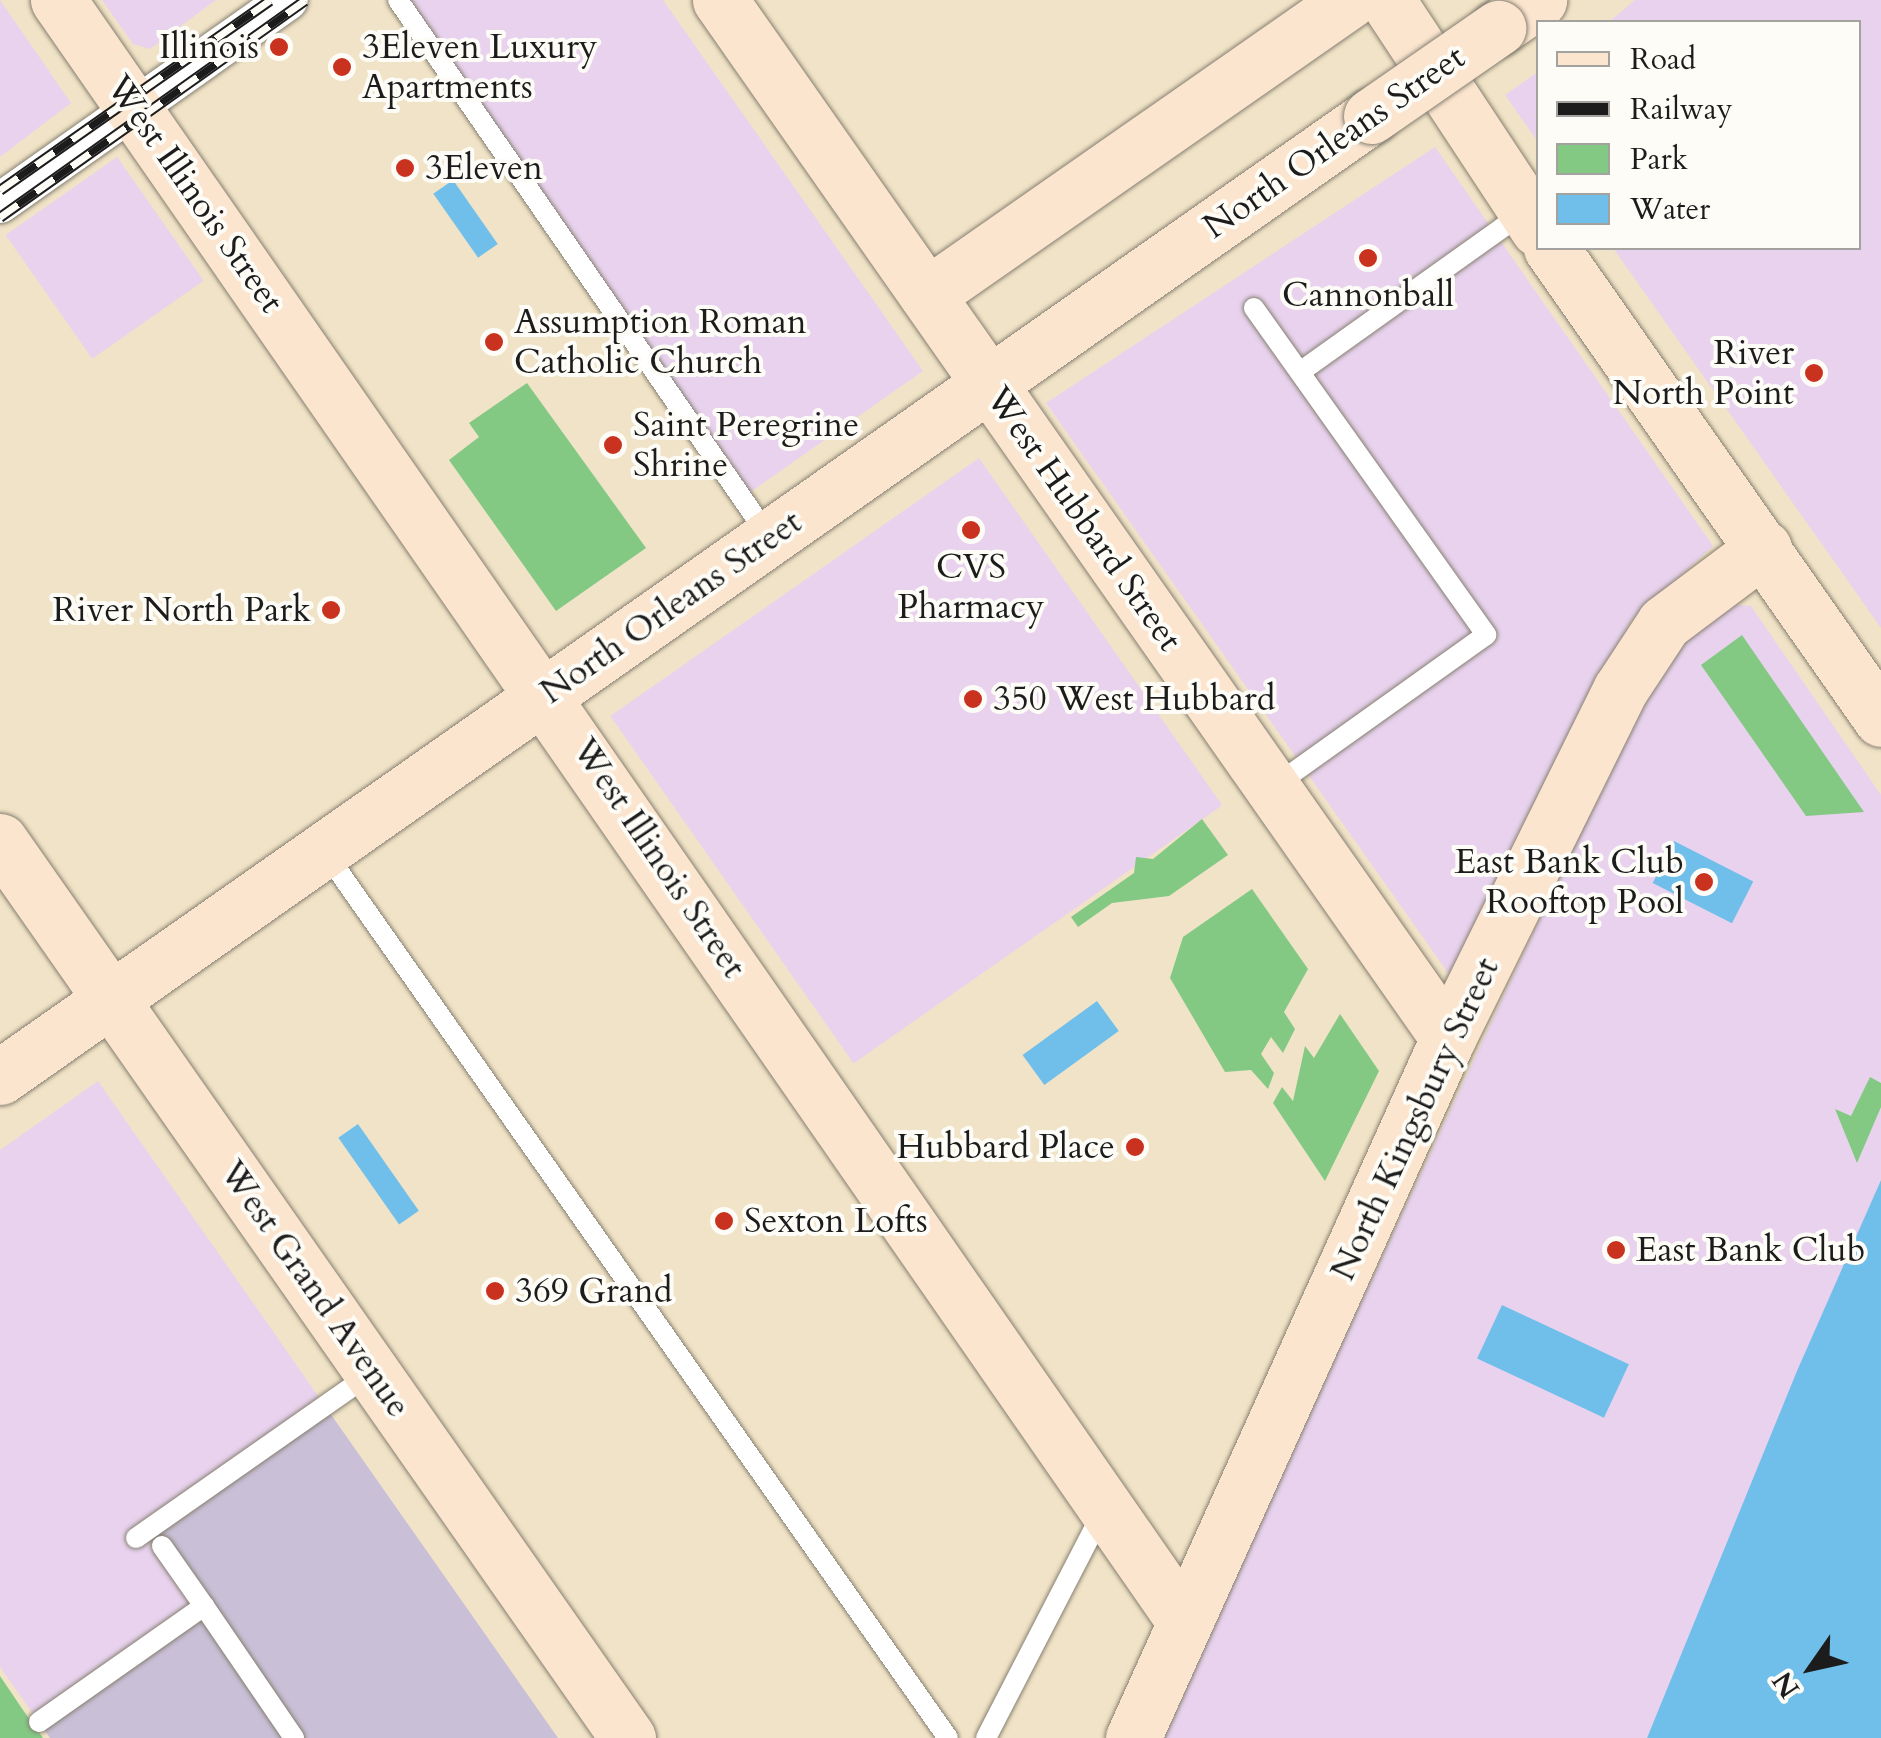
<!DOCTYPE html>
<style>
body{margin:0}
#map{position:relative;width:1881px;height:1738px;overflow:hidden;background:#f1e3c7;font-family:Cardo,serif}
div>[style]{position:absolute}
.built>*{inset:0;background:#e8d2ee;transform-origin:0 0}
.industrial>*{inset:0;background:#c9bfd7}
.green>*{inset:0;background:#83c984}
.water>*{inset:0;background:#70bfea;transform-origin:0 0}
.roads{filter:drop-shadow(0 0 2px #868072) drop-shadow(0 0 2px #868072)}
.lane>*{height:20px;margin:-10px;padding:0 10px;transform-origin:10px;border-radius:10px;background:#fff}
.street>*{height:40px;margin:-20px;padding:0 20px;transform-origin:20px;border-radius:20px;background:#fff}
.secondary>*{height:55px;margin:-27.5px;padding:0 27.5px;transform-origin:27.5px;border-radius:27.5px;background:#fce5cf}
.rail>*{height:11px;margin-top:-5.5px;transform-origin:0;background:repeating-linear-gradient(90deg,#fdfcf7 0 22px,#1c1c1c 0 44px);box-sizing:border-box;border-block:2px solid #1c1c1c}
.bridges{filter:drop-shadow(0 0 2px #868072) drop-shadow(0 0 2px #868072)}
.secondary-bridge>*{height:55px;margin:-27.5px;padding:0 27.5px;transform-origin:27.5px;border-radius:27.5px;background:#fce5cf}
.dots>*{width:28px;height:28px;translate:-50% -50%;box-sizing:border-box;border:5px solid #fdfcf7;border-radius:50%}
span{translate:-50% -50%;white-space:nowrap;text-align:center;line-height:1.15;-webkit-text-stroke:8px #fdfcf7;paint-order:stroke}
.poi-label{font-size:35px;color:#1c1c1c}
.right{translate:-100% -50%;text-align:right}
.left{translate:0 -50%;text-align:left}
.street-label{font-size:35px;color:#1c1c1c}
.legend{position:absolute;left:1536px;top:20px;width:325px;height:230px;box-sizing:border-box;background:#fdfcf7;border:2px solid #a3a29f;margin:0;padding:12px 18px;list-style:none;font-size:30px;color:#1c1c1c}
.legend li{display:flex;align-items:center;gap:20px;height:50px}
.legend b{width:50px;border:2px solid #a3a29f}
.north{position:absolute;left:1761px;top:1618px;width:100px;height:100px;-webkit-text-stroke:8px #fdfcf7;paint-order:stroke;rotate:236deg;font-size:28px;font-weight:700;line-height:40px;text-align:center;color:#1c1c1c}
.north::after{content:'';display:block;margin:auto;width:35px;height:45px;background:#1c1c1c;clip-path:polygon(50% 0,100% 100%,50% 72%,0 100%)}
</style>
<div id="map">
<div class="built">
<i style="clip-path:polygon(0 0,71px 103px,0 157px)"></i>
<i style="clip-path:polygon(102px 0,216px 0,150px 49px,133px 44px)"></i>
<i style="clip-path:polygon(398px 0,663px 0,923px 371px,742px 498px)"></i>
<i style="clip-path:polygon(1635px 0,1881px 0,1881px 628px,1613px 248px,1858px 248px,1858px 22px,1609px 22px)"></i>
<i style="clip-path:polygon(1538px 72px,1538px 142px,1505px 95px)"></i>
<i style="clip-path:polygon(1435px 147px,1713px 546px,1630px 622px,1458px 987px,1046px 403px)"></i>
<i style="left:117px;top:157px;width:151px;height:136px;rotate:55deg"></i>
<i style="left:979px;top:458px;width:424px;height:450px;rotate:55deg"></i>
<i style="clip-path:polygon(1728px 604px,1751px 606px,1881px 795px,1881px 1180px,1647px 1738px,1158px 1738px,1655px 671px)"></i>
<i style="clip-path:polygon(98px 1081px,325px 1406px,150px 1529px,204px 1606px,39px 1722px,0 1667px,0 1150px)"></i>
</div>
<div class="industrial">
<i style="clip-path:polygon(325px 1406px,558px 1738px,50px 1738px,39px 1722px,204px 1607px,150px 1528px)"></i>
</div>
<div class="green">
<i style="clip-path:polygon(527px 383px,646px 548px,556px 611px,449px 460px,479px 437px,469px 423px)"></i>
<i style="clip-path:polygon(1742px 635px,1864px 812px,1806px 816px,1701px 665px)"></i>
<i style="clip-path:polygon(1202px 819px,1228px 855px,1169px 896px,1112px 903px,1078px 927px,1071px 917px,1134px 873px,1136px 857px,1153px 859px)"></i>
<i style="clip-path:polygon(1252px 889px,1308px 969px,1284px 1012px,1295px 1029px,1283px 1053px,1271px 1037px,1261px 1054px,1274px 1073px,1268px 1089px,1251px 1070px,1225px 1072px,1170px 978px,1183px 937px)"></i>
<i style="clip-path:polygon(1340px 1014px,1379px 1071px,1325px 1181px,1273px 1103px,1282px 1087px,1293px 1101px,1305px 1046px,1314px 1058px)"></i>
<i style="clip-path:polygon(1870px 1077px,1881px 1083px,1881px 1107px,1857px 1163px,1835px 1109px,1851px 1116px)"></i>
<i style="clip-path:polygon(0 1676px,23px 1710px,43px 1738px,0 1738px)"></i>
</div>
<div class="water">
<i style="left:453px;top:180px;width:78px;height:24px;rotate:55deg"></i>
<i style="left:1674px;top:841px;width:89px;height:47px;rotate:27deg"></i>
<i style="left:1097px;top:1001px;width:37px;height:92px;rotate:54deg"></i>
<i style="left:358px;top:1124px;width:106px;height:24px;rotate:55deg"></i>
<i style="clip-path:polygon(1881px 1180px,1881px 1738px,1647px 1738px,1797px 1371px)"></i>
<i style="left:1502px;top:1305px;width:140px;height:59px;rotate:25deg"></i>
</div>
<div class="roads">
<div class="lane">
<i style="left:398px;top:0;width:653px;rotate:55.36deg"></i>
<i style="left:1254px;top:308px;width:401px;rotate:54.6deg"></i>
<i style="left:1486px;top:635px;width:262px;rotate:144.5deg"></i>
<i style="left:1300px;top:372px;width:275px;rotate:-35.5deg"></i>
<i style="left:325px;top:852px;width:1083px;rotate:54.89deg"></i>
<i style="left:136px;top:1538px;width:288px;rotate:-35deg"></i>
<i style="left:162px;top:1546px;width:73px;rotate:55deg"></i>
<i style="left:39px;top:1722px;width:202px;rotate:-35.1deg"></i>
<i style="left:204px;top:1606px;width:160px;rotate:55.7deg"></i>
<i style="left:986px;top:1738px;width:253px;rotate:-62.7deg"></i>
</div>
<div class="street">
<i style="left:0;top:203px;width:352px;rotate:-35.2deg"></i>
</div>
<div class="secondary">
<i style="left:58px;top:0;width:1975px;rotate:55.21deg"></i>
<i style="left:720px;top:0;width:1268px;rotate:54.96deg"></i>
<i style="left:1387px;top:0;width:274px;rotate:56.6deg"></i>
<i style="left:1498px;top:28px;width:50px;rotate:-34.3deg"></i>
<i style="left:1551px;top:248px;width:575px;rotate:54.98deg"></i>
<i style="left:927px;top:295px;width:516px;rotate:-34.89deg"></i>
<i style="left:0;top:841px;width:1095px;rotate:55deg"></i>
<i style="left:0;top:1077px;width:1674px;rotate:-35.03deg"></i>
<i style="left:1133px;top:1738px;width:768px;rotate:-65.77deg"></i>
<i style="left:1448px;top:1038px;width:388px;rotate:-63.7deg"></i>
<i style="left:1620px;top:690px;width:80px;rotate:-56.7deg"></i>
<i style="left:1664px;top:623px;width:125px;rotate:-36.9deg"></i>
</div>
</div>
<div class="rail">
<i style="left:0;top:190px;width:330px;rotate:-35.1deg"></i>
<i style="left:0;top:217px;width:374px;rotate:-35.4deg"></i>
</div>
<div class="bridges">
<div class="secondary-bridge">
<i style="left:1371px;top:116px;width:155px;rotate:-34.7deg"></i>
</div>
</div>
<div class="dots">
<i style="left:279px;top:47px;background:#c8321e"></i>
<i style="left:342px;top:67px;background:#c8321e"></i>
<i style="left:405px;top:168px;background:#c8321e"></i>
<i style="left:1368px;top:258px;background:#c8321e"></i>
<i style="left:494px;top:342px;background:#c8321e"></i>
<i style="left:1814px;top:373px;background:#c8321e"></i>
<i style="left:613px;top:445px;background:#c8321e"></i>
<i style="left:971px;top:530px;background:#c8321e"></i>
<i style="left:331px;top:610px;background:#c8321e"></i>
<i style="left:973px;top:699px;background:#c8321e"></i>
<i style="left:1704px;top:882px;background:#c8321e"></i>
<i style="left:1135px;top:1147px;background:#c8321e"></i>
<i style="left:724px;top:1221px;background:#c8321e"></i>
<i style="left:1616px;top:1250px;background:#c8321e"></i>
<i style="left:495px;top:1291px;background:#c8321e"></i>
</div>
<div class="poi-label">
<span class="right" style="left:259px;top:47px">Illinois</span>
<span class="left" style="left:362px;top:67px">3Eleven Luxury<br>Apartments</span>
<span class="left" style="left:425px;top:168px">3Eleven</span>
<span style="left:1368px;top:295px">Cannonball</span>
<span class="left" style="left:514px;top:342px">Assumption Roman<br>Catholic Church</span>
<span class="right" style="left:1794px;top:373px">River<br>North Point</span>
<span class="left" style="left:633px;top:445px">Saint Peregrine<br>Shrine</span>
<span style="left:971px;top:587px">CVS<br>Pharmacy</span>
<span class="right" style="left:311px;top:610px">River North Park</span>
<span class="left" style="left:993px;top:699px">350 West Hubbard</span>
<span class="right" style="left:1684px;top:882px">East Bank Club<br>Rooftop Pool</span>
<span class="right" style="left:1115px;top:1147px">Hubbard Place</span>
<span class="left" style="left:744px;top:1221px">Sexton Lofts</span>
<span class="left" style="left:1636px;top:1250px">East Bank Club</span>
<span class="left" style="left:515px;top:1291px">369 Grand</span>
</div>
<div class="street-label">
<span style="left:1334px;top:142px;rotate:-35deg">North Orleans Street</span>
<span style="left:195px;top:194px;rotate:55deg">West Illinois Street</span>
<span style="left:1084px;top:519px;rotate:55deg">West Hubbard Street</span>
<span style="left:671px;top:607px;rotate:-35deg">North Orleans Street</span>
<span style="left:659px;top:858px;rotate:56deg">West Illinois Street</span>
<span style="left:1415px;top:1119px;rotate:-65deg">North Kingsbury Street</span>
<span style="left:315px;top:1289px;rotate:55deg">West Grand Avenue</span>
</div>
<ul class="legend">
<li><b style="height:12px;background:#fce5cf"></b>Road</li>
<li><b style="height:12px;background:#1c1c1c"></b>Railway</li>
<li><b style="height:28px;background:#83c984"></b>Park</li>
<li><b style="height:28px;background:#70bfea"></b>Water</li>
</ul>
<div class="north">N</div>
</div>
